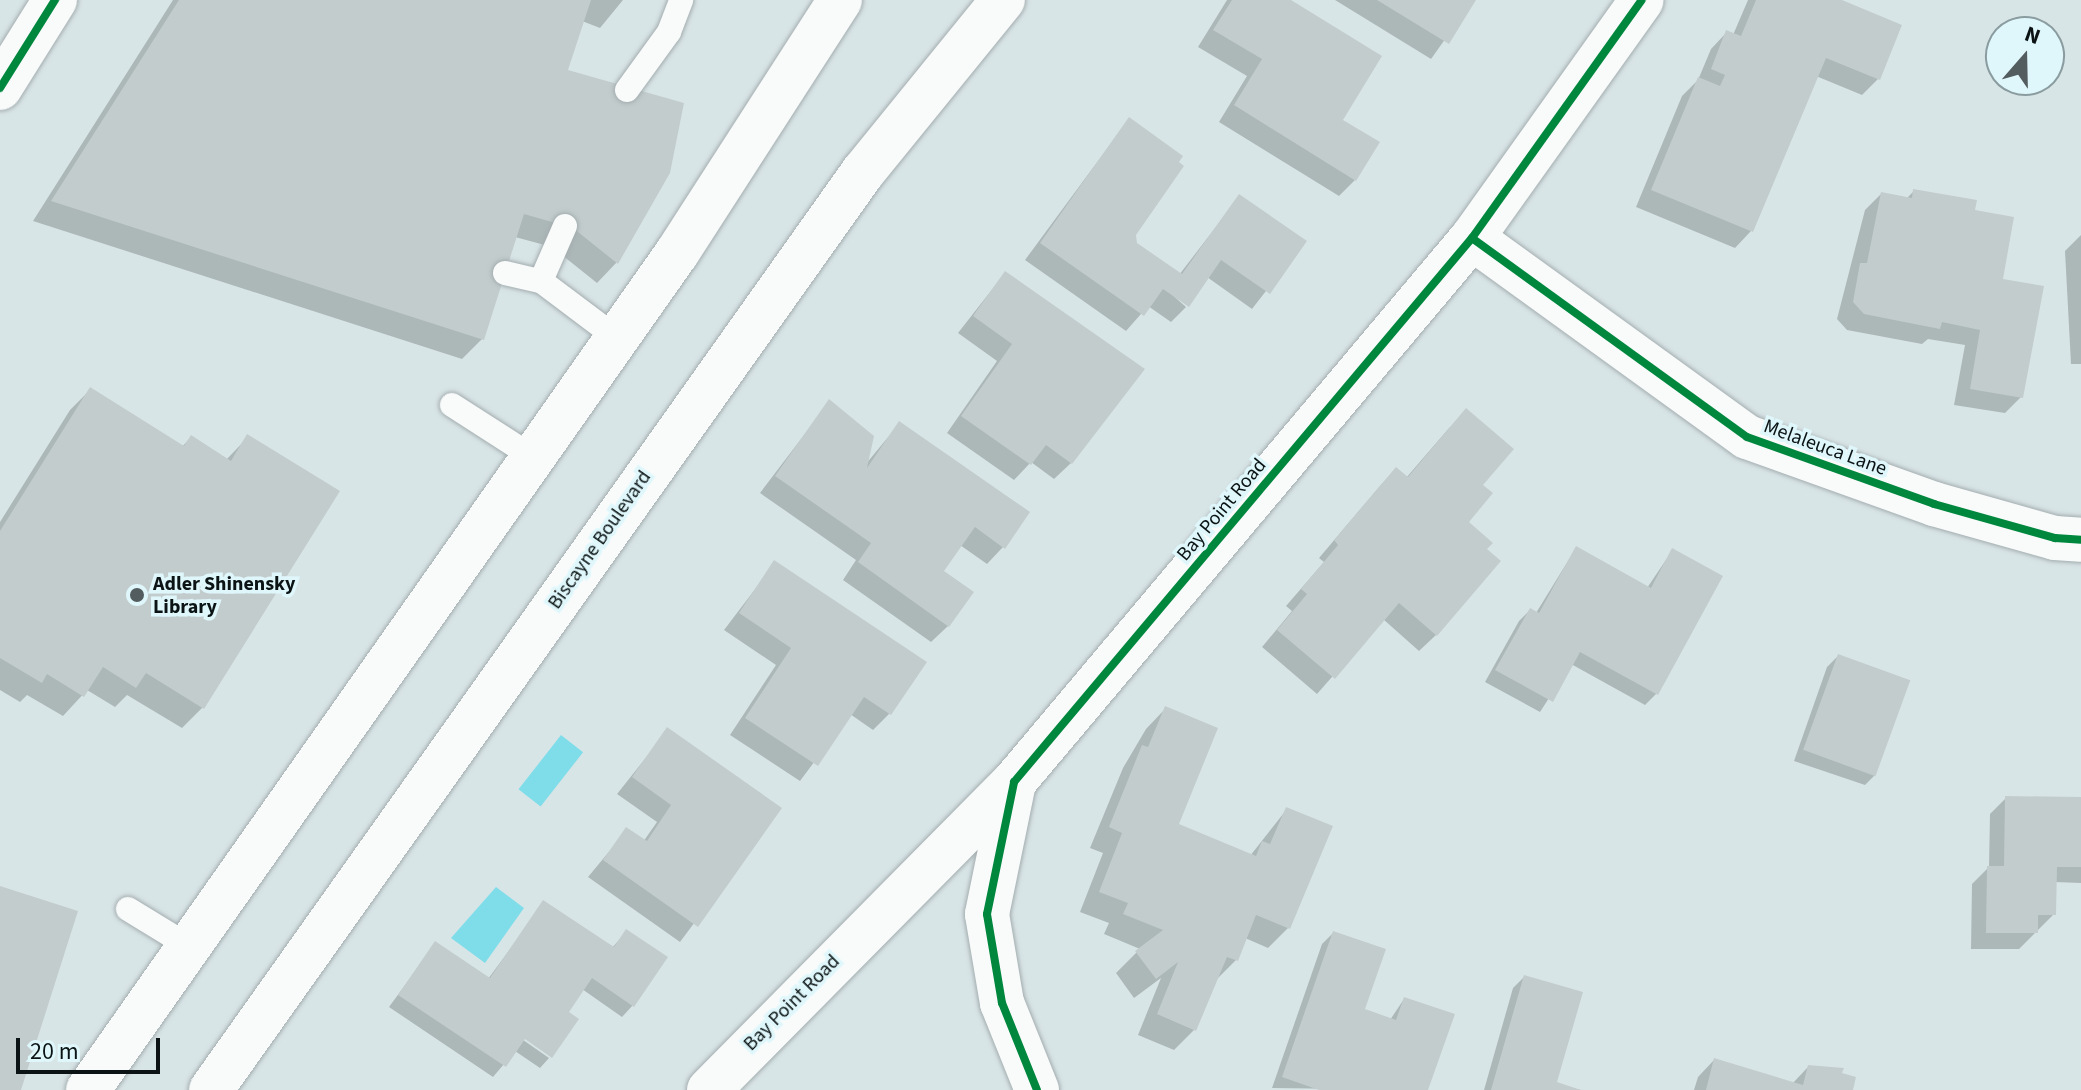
<!DOCTYPE html>
<style>
body{margin:0}
#map{position:relative;width:2081px;height:1090px;overflow:hidden;background:#d8e5e7;font-family:"Source Sans 3",sans-serif}
div>[style]{position:absolute}
.water>*{inset:0;background:#7fddea;transform-origin:0 0}
.shadow>*{inset:0;background:#0003}
.building>*{inset:0;background:#c2cccd;transform-origin:0 0}
.roads{filter:drop-shadow(0 0 2px #a4adaf) drop-shadow(0 0 2px #a4adaf)}
.lane>*{height:24px;margin:-12px;padding:0 12px;transform-origin:12px;border-radius:12px;background:#f9fbfb}
.street>*{height:44px;margin:-22px;padding:0 22px;transform-origin:22px;border-radius:22px;background:#f9fbfb}
.secondary>*{height:44px;margin:-22px;padding:0 22px;transform-origin:22px;border-radius:22px;background:#f9fbfb}
.primary>*{height:44px;margin:-22px;padding:0 22px;transform-origin:22px;border-radius:22px;background:#f9fbfb}
.cycleway>*{height:8px;margin:-4px;padding:0 4px;transform-origin:4px;border-radius:4px;background:#00873e}
.dots>*{width:22px;height:22px;translate:-50% -50%;box-sizing:border-box;border:4px solid #dff7fb;border-radius:50%}
span{translate:-50% -50%;white-space:nowrap;text-align:center;line-height:1.15;-webkit-text-stroke:7px #dff7fb;paint-order:stroke}
.street-label{font-size:20px;color:#0b1314}
.poi-label{font-size:20px;color:#0b1314;font-weight:700}
.left{translate:0 -50%;text-align:left}
.north{position:absolute;left:1985px;top:16px;width:80px;height:80px;box-sizing:border-box;background:#dff7fb;border:2px solid #8a9c9f;border-radius:50%;rotate:20deg;font-size:22px;font-weight:700;line-height:32px;text-align:center;color:#0b1314}
.north::after{content:'';display:block;margin:auto;width:28px;height:36px;background:#535c5e;clip-path:polygon(50% 0,100% 100%,50% 72%,0 100%)}
.scale{position:absolute;left:16px;top:1038px;width:144px;height:36px;box-sizing:border-box;border:4px solid #0b1314;border-top:0;padding-left:10px;font-size:24px;line-height:28px;white-space:nowrap;color:#0b1314;-webkit-text-stroke:6px #dff7fb;paint-order:stroke}
</style>
<div id="map">
<div class="water">
<i style="left:561px;top:735px;width:28px;height:69px;rotate:38deg"></i>
<i style="clip-path:polygon(496px 887px,524px 908px,485px 963px,451px 938px)"></i>
</div>
<div class="shadow">
<i style="clip-path:polygon(173px 0,623px 0,600px 28px,582px 21px,566px 71px,617px 262px,597px 283px,552px 247px,515px 237px,482px 339px,462px 359px,33px 221px)"></i>
<i style="clip-path:polygon(1227px 0,1287px 0,1340px 120px,1355px 180px,1339px 196px,1219px 122px,1247px 76px,1198px 47px)"></i>
<i style="clip-path:polygon(1335px 0,1473px 0,1431px 59px)"></i>
<i style="clip-path:polygon(1748px 0,1836px 0,1878px 79px,1862px 95px,1816px 76px,1751px 231px,1735px 248px,1636px 207px,1682px 96px,1698px 80px,1711px 49px,1727px 32px,1733px 35px)"></i>
<i style="clip-path:polygon(1129px 119px,1135px 244px,1179px 275px,1239px 197px,1304px 242px,1252px 309px,1207px 277px,1159px 283px,1186px 307px,1171px 322px,1148px 306px,1126px 331px,1025px 260px)"></i>
<i style="clip-path:polygon(1914px 191px,2000px 280px,2021px 397px,2005px 413px,1954px 405px,1965px 345px,1928px 339px,1922px 344px,1847px 330px,1837px 319px,1865px 210px,1881px 194px,1906px 199px)"></i>
<i style="clip-path:polygon(2081px 235px,2081px 364px,2071px 364px,2065px 251px)"></i>
<i style="clip-path:polygon(1005px 273px,1071px 463px,1054px 479px,1031px 462px,1014px 480px,947px 433px,997px 361px,958px 333px)"></i>
<i style="clip-path:polygon(90px 390px,182px 447px,191px 437px,226px 460px,248px 437px,337px 491px,202px 708px,182px 728px,127px 695px,115px 707px,87px 690px,63px 716px,27px 695px,20px 702px,0 690px,0 522px,70px 410px)"></i>
<i style="clip-path:polygon(830px 401px,865px 465px,899px 424px,1003px 547px,987px 564px,960px 545px,941px 571px,948px 626px,931px 642px,843px 580px,856px 560px,760px 493px)"></i>
<i style="clip-path:polygon(1450px 427px,1480px 485px,1436px 635px,1419px 651px,1383px 619px,1317px 694px,1262px 647px,1292px 611px,1286px 606px,1324px 562px,1319px 558px,1380px 486px,1396px 469px,1406px 478px)"></i>
<i style="clip-path:polygon(1576px 548px,1647px 588px,1672px 551px,1656px 694px,1645px 705px,1571px 664px,1540px 712px,1485px 682px,1519px 621px,1530px 610px,1536px 613px)"></i>
<i style="clip-path:polygon(775px 563px,890px 713px,873px 730px,850px 714px,800px 781px,730px 735px,776px 665px,724px 630px)"></i>
<i style="clip-path:polygon(1838px 656px,1876px 774px,1865px 785px,1794px 761px,1827px 667px)"></i>
<i style="clip-path:polygon(1166px 708px,1176px 825px,1250px 856px,1287px 809px,1288px 928px,1268px 948px,1245px 938px,1236px 960px,1215px 981px,1194px 1030px,1174px 1050px,1138px 1035px,1161px 978px,1134px 998px,1116px 973px,1140px 949px,1104px 934px,1109px 923px,1080px 912px,1103px 853px,1090px 848px,1123px 768px,1146px 729px)"></i>
<i style="clip-path:polygon(668px 730px,780px 808px,680px 942px,588px 877px,627px 830px,643px 842px,657px 822px,617px 794px)"></i>
<i style="clip-path:polygon(2006px 798px,2081px 799px,2081px 883px,2054px 882px,2054px 914px,2019px 949px,1971px 949px,1972px 884px,1989px 867px,1990px 814px)"></i>
<i style="clip-path:polygon(544px 903px,612px 948px,626px 932px,633px 1005px,622px 1017px,582px 989px,516px 1035px,549px 1058px,540px 1068px,515px 1051px,493px 1077px,389px 1007px,435px 944px,488px 979px)"></i>
<i style="clip-path:polygon(1333px 933px,1362px 1010px,1390px 1020px,1404px 999px,1426px 1090px,1272px 1088px,1322px 944px)"></i>
<i style="clip-path:polygon(1524px 977px,1554px 1084px,1581px 1090px,1484px 1090px,1513px 988px)"></i>
<i style="clip-path:polygon(1714px 1060px,1792px 1084px,1808px 1067px,1840px 1075px,1851px 1090px,1694px 1090px,1698px 1077px)"></i>
</div>
<div class="building">
<i style="clip-path:polygon(179px 0,591px 0,568px 70px,684px 103px,670px 173px,618px 264px,573px 228px,524px 214px,484px 340px,51px 201px)"></i>
<i style="clip-path:polygon(1232px 0,1291px 0,1382px 56px,1343px 120px,1380px 142px,1356px 181px,1234px 105px,1262px 59px,1213px 30px)"></i>
<i style="clip-path:polygon(1377px 0,1476px 0,1449px 44px)"></i>
<i style="clip-path:polygon(1756px 0,1842px 0,1902px 25px,1880px 80px,1826px 58px,1753px 232px,1651px 190px,1698px 77px,1720px 86px,1725px 75px,1711px 69px,1726px 30px,1741px 36px)"></i>
<i style="clip-path:polygon(1129px 117px,1183px 156px,1179px 162px,1184px 166px,1136px 235px,1137px 243px,1182px 274px,1239px 194px,1307px 241px,1270px 294px,1221px 260px,1189px 307px,1163px 289px,1144px 316px,1040px 243px)"></i>
<i style="clip-path:polygon(1913px 189px,1977px 200px,1975px 210px,2014px 217px,2003px 279px,2044px 286px,2023px 398px,1970px 389px,1980px 330px,1942px 322px,1940px 329px,1864px 314px,1853px 302px,1860px 263px,1867px 263px,1881px 192px,1912px 198px)"></i>
<i style="clip-path:polygon(1005px 271px,1145px 369px,1072px 464px,1046px 445px,1031px 465px,961px 416px,1012px 344px,973px 316px)"></i>
<i style="clip-path:polygon(90px 387px,184px 446px,191px 435px,231px 461px,247px 434px,340px 491px,204px 709px,146px 673px,136px 688px,103px 667px,84px 697px,47px 674px,42px 683px,0 658px,0 531px)"></i>
<i style="clip-path:polygon(829px 399px,874px 436px,867px 468px,899px 421px,1030px 512px,1005px 549px,975px 527px,944px 571px,974px 592px,949px 627px,858px 562px,871px 543px,775px 476px)"></i>
<i style="clip-path:polygon(1466px 408px,1514px 449px,1483px 485px,1493px 493px,1469px 522px,1493px 543px,1487px 549px,1501px 561px,1437px 636px,1399px 603px,1335px 679px,1277px 630px,1307px 594px,1301px 589px,1338px 545px,1334px 540px,1396px 467px,1408px 477px)"></i>
<i style="clip-path:polygon(1576px 546px,1651px 588px,1672px 548px,1723px 576px,1658px 695px,1580px 652px,1553px 702px,1495px 670px,1530px 608px,1539px 613px)"></i>
<i style="clip-path:polygon(774px 560px,927px 662px,891px 715px,864px 697px,818px 766px,745px 718px,791px 648px,739px 613px)"></i>
<i style="left:1838px;top:654px;width:77px;height:102px;rotate:20deg"></i>
<i style="clip-path:polygon(1165px 706px,1218px 728px,1179px 824px,1256px 856px,1262px 841px,1270px 844px,1286px 807px,1333px 826px,1290px 929px,1256px 915px,1238px 961px,1227px 957px,1196px 1031px,1157px 1014px,1178px 962px,1156px 979px,1135px 951px,1163px 930px,1123px 914px,1128px 903px,1099px 892px,1122px 833px,1109px 827px,1142px 745px,1148px 747px)"></i>
<i style="clip-path:polygon(667px 727px,782px 808px,698px 927px,603px 860px,626px 827px,647px 841px,671px 805px,632px 777px)"></i>
<i style="clip-path:polygon(2005px 796px,2081px 797px,2081px 867px,2057px 867px,2056px 915px,2038px 915px,2038px 933px,1986px 933px,1987px 866px,2004px 866px)"></i>
<i style="clip-path:polygon(0 886px,78px 911px,21px 1090px,0 1090px)"></i>
<i style="clip-path:polygon(543px 900px,614px 947px,626px 929px,668px 957px,634px 1007px,592px 978px,569px 1012px,579px 1019px,552px 1058px,525px 1039px,506px 1067px,398px 995px,435px 941px,490px 978px)"></i>
<i style="clip-path:polygon(1333px 931px,1386px 949px,1365px 1009px,1396px 1020px,1404px 997px,1455px 1014px,1428px 1090px,1319px 1090px,1282px 1077px)"></i>
<i style="clip-path:polygon(1524px 975px,1583px 992px,1557px 1082px,1581px 1090px,1491px 1090px)"></i>
<i style="clip-path:polygon(1714px 1058px,1803px 1085px,1808px 1065px,1844px 1068px,1842px 1073px,1856px 1077px,1853px 1090px,1706px 1090px)"></i>
</div>
<div class="roads">
<div class="lane">
<i style="left:627px;top:90px;width:72px;rotate:-54.1deg"></i>
<i style="left:669px;top:32px;width:34px;rotate:-69deg"></i>
<i style="left:565px;top:226px;width:60px;rotate:113.6deg"></i>
<i style="left:541px;top:281px;width:95px;rotate:36.9deg"></i>
<i style="left:505px;top:273px;width:37px;rotate:13deg"></i>
<i style="left:452px;top:405px;width:96px;rotate:32.7deg"></i>
<i style="left:128px;top:909px;width:69px;rotate:31.4deg"></i>
</div>
<div class="street">
<i style="left:1472px;top:238px;width:339px;rotate:35.9deg"></i>
<i style="left:1747px;top:437px;width:199px;rotate:19.7deg"></i>
<i style="left:1934px;top:504px;width:126px;rotate:15.7deg"></i>
<i style="left:2055px;top:538px;width:26px;rotate:4deg"></i>
<i style="left:709px;top:1090px;width:433px;rotate:-45.3deg"></i>
<i style="left:1037px;top:1090px;width:94px;rotate:-111.9deg"></i>
<i style="left:1002px;top:1003px;width:90px;rotate:-99.6deg"></i>
<i style="left:987px;top:914px;width:135px;rotate:-78.4deg"></i>
<i style="left:1014px;top:782px;width:711px;rotate:-49.91deg"></i>
<i style="left:1472px;top:238px;width:292px;rotate:-54.5deg"></i>
</div>
<div class="secondary">
<i style="left:0;top:88px;width:104px;rotate:-58deg"></i>
</div>
<div class="primary">
<i style="left:88px;top:1090px;width:1023px;rotate:-54.87deg"></i>
<i style="left:677px;top:253px;width:301px;rotate:-57.2deg"></i>
<i style="left:211px;top:1090px;width:1126px;rotate:-54.62deg"></i>
<i style="left:863px;top:172px;width:222px;rotate:-50.9deg"></i>
</div>
</div>
<div class="cycleway">
<i style="left:0;top:88px;width:104px;rotate:-58deg"></i>
<i style="left:1472px;top:238px;width:339px;rotate:35.9deg"></i>
<i style="left:1747px;top:437px;width:199px;rotate:19.7deg"></i>
<i style="left:1934px;top:504px;width:126px;rotate:15.7deg"></i>
<i style="left:2055px;top:538px;width:26px;rotate:4deg"></i>
<i style="left:1037px;top:1090px;width:94px;rotate:-111.9deg"></i>
<i style="left:1002px;top:1003px;width:90px;rotate:-99.6deg"></i>
<i style="left:987px;top:914px;width:135px;rotate:-78.4deg"></i>
<i style="left:1014px;top:782px;width:711px;rotate:-49.91deg"></i>
<i style="left:1472px;top:238px;width:292px;rotate:-54.5deg"></i>
</div>
<div class="dots">
<i style="left:137px;top:595px;background:#535c5e"></i>
</div>
<div class="street-label">
<span style="left:1825px;top:448px;rotate:20deg">Melaleuca Lane</span>
<span style="left:1222px;top:510px;rotate:-50deg">Bay Point Road</span>
<span style="left:600px;top:540px;rotate:-55deg">Biscayne Boulevard</span>
<span style="left:792px;top:1003px;rotate:-45deg">Bay Point Road</span>
</div>
<div class="poi-label">
<span class="left" style="left:153px;top:596px">Adler Shinensky<br>Library</span>
</div>
<div class="north">N</div>
<div class="scale">20 m</div>
</div>
